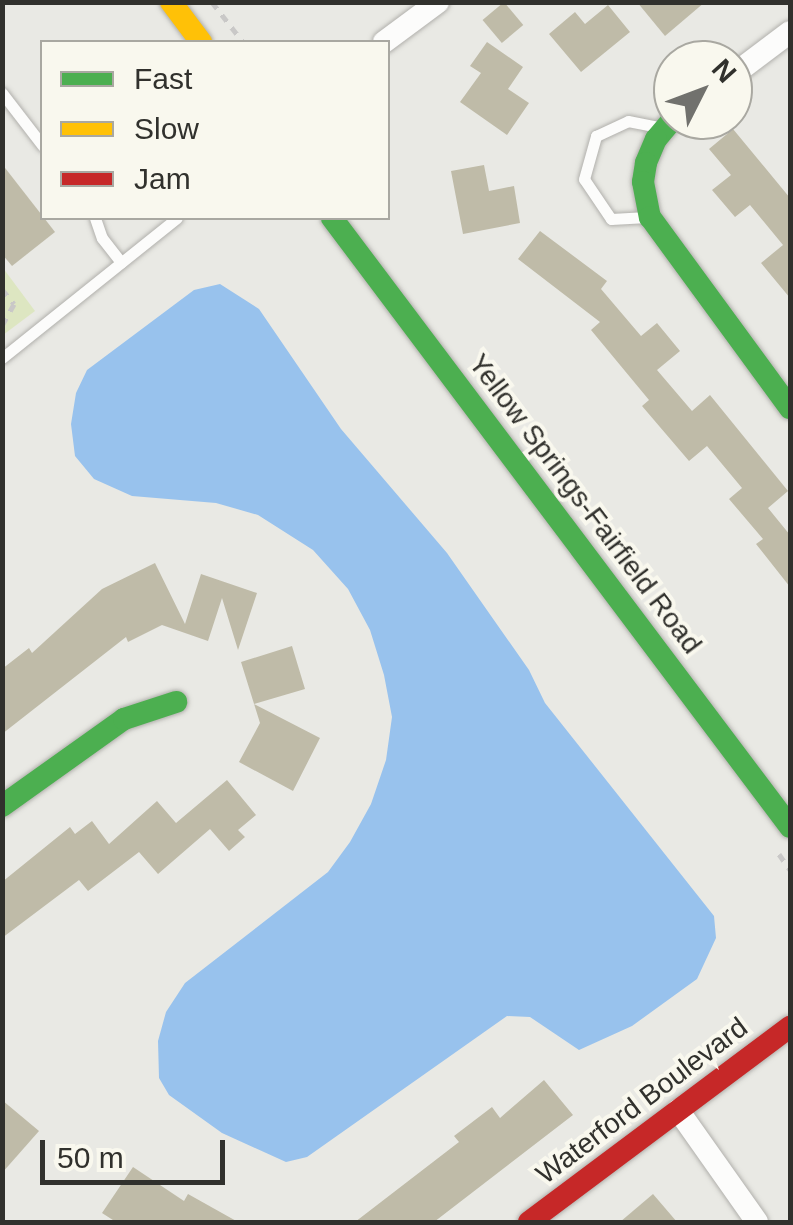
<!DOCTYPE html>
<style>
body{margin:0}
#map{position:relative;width:793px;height:1225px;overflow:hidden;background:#e9e9e4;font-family:Helvetica,sans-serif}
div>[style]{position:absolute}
.green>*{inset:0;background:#dde6c1}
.water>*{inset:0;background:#98c2ed}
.building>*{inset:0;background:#bfbba8;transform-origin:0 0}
.path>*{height:5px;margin-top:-2.5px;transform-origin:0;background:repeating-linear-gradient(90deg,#c9c8c7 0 8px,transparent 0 16px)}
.roads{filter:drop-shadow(0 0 2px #b1b0ac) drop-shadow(0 0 2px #b1b0ac)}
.lane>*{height:11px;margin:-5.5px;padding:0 5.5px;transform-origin:5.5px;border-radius:5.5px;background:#fcfcfb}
.street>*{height:22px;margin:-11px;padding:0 11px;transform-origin:11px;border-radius:11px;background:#fcfcfb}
.fast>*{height:22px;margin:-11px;padding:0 11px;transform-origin:11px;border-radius:11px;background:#4caf50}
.slow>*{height:22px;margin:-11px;padding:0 11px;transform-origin:11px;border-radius:11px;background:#ffc107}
.jam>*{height:22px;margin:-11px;padding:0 11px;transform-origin:11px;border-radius:11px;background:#c62828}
span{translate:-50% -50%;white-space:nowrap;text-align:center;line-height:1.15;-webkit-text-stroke:8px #f9f8ee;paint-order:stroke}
.street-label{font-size:28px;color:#31312d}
.frame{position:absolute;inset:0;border:5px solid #31312d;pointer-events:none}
.legend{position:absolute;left:40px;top:40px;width:350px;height:180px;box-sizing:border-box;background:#f9f8ee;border:2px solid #a9a8a1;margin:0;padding:12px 18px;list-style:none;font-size:30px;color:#31312d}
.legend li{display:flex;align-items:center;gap:20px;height:50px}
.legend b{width:50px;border:2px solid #a9a8a1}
.north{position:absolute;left:653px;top:40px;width:100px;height:100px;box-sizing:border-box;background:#f9f8ee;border:2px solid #a9a8a1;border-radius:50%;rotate:48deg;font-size:28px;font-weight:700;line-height:40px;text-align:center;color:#31312d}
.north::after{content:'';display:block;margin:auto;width:35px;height:45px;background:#71716d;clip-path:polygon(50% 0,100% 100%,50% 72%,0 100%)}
.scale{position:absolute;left:40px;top:1140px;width:185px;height:45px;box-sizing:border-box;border:5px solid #31312d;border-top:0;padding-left:12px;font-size:30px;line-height:35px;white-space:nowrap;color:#31312d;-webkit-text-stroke:8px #f9f8ee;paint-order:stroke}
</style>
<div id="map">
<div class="green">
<i style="clip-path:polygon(3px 268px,35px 311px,3px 335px)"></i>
</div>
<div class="water">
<i style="clip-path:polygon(220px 284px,259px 309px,341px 429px,447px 553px,529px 670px,545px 703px,714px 916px,716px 938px,697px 979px,632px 1026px,579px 1050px,530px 1017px,507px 1016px,307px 1157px,286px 1162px,222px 1133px,169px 1095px,159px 1078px,158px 1041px,166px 1012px,185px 983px,328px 872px,350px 842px,371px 804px,386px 760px,392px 717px,384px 675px,370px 630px,348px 589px,313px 550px,258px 515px,216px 503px,132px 496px,94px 479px,75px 456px,71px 424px,76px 393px,87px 370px,194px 290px)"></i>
</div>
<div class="building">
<i style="left:504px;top:2px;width:30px;height:28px;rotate:50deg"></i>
<i style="clip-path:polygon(637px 2px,705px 2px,665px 36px)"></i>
<i style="clip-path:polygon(608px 5px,630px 32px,581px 72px,549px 34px,575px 12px,585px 24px)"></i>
<i style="clip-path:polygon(487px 42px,523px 67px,508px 89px,529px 103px,507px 135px,460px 102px,481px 73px,470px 66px)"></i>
<i style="clip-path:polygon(733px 129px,790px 198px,790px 298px,761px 263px,783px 245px,750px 205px,735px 217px,712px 190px,731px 175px,709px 149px)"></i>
<i style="clip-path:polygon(2px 164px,55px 232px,12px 266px,2px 254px)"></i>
<i style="clip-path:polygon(484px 165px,489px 191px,514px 186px,520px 223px,463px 234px,451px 171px)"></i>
<i style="clip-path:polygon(540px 231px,607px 281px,601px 289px,641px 336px,657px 323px,680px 351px,657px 370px,692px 411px,710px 395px,788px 491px,768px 508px,790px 535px,790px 587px,756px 544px,763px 539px,729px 499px,742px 488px,707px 446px,689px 461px,642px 406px,649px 400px,591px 330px,600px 322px,518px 259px)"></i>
<i style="clip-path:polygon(155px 563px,185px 624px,201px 574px,257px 593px,238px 650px,222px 598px,208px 641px,162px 625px,128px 642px,126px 637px,2px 734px,2px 669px,29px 648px,32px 653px,102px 589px)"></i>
<i style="clip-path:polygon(292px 646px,305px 689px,254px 704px,320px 738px,293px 791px,239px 762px,260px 723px,241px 662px)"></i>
<i style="clip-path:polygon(227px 780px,256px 815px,238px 830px,245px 837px,229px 851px,210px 829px,158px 874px,139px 852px,88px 891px,79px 880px,2px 938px,2px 882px,70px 827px,75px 834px,92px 821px,109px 844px,157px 801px,176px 823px)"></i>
<i style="clip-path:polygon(544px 1080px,573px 1115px,434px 1222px,355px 1222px,459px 1142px,454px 1136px,492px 1107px,500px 1118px)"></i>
<i style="clip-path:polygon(2px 1100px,39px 1131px,2px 1173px)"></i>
<i style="clip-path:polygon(133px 1167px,184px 1201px,188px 1194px,238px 1222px,116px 1222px,102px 1213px)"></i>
<i style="clip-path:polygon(653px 1194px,677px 1222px,620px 1222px)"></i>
</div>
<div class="path">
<i style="left:212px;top:2px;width:51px;rotate:52.2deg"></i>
<i style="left:2px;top:289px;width:19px;rotate:51deg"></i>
<i style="left:14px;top:304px;width:25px;rotate:119deg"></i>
<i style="left:779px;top:854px;width:19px;rotate:55deg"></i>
</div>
<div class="roads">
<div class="lane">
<i style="left:2px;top:93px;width:66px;rotate:52.4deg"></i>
<i style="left:647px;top:217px;width:36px;rotate:177deg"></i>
<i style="left:611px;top:219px;width:48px;rotate:-124deg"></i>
<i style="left:584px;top:179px;width:45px;rotate:-74.4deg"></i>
<i style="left:596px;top:136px;width:35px;rotate:-25deg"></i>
<i style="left:628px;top:121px;width:33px;rotate:11deg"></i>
<i style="left:95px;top:218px;width:21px;rotate:71deg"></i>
<i style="left:102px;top:238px;width:31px;rotate:52deg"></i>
<i style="left:2px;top:358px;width:224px;rotate:-38.7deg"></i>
</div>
<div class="street">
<i style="left:384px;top:42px;width:67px;rotate:-36.5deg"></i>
<i style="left:733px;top:75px;width:71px;rotate:-37deg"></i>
<i style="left:678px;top:1110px;width:137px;rotate:54.8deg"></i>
</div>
<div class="fast">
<i style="left:673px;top:119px;width:26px;rotate:130deg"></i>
<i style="left:656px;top:139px;width:26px;rotate:113deg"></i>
<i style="left:646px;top:163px;width:19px;rotate:99deg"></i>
<i style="left:643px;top:182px;width:36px;rotate:79deg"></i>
<i style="left:650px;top:217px;width:237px;rotate:53.8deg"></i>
<i style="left:332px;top:218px;width:762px;rotate:53.05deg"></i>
<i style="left:2px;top:806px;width:150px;rotate:-35.5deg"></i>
<i style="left:124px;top:719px;width:55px;rotate:-18.1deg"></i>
</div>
<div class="slow">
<i style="left:171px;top:2px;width:50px;rotate:53.1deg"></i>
</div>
<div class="jam">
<i style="left:529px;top:1222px;width:326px;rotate:-36.8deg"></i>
</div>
</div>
<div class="street-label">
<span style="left:585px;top:504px;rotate:53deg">Yellow Springs-Fairfield Road</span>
<span style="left:642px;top:1101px;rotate:-37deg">Waterford Boulevard</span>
</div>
<div class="frame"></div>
<ul class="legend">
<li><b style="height:12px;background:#4caf50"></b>Fast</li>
<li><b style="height:12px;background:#ffc107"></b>Slow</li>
<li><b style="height:12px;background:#c62828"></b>Jam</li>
</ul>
<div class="north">N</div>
<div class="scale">50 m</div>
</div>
